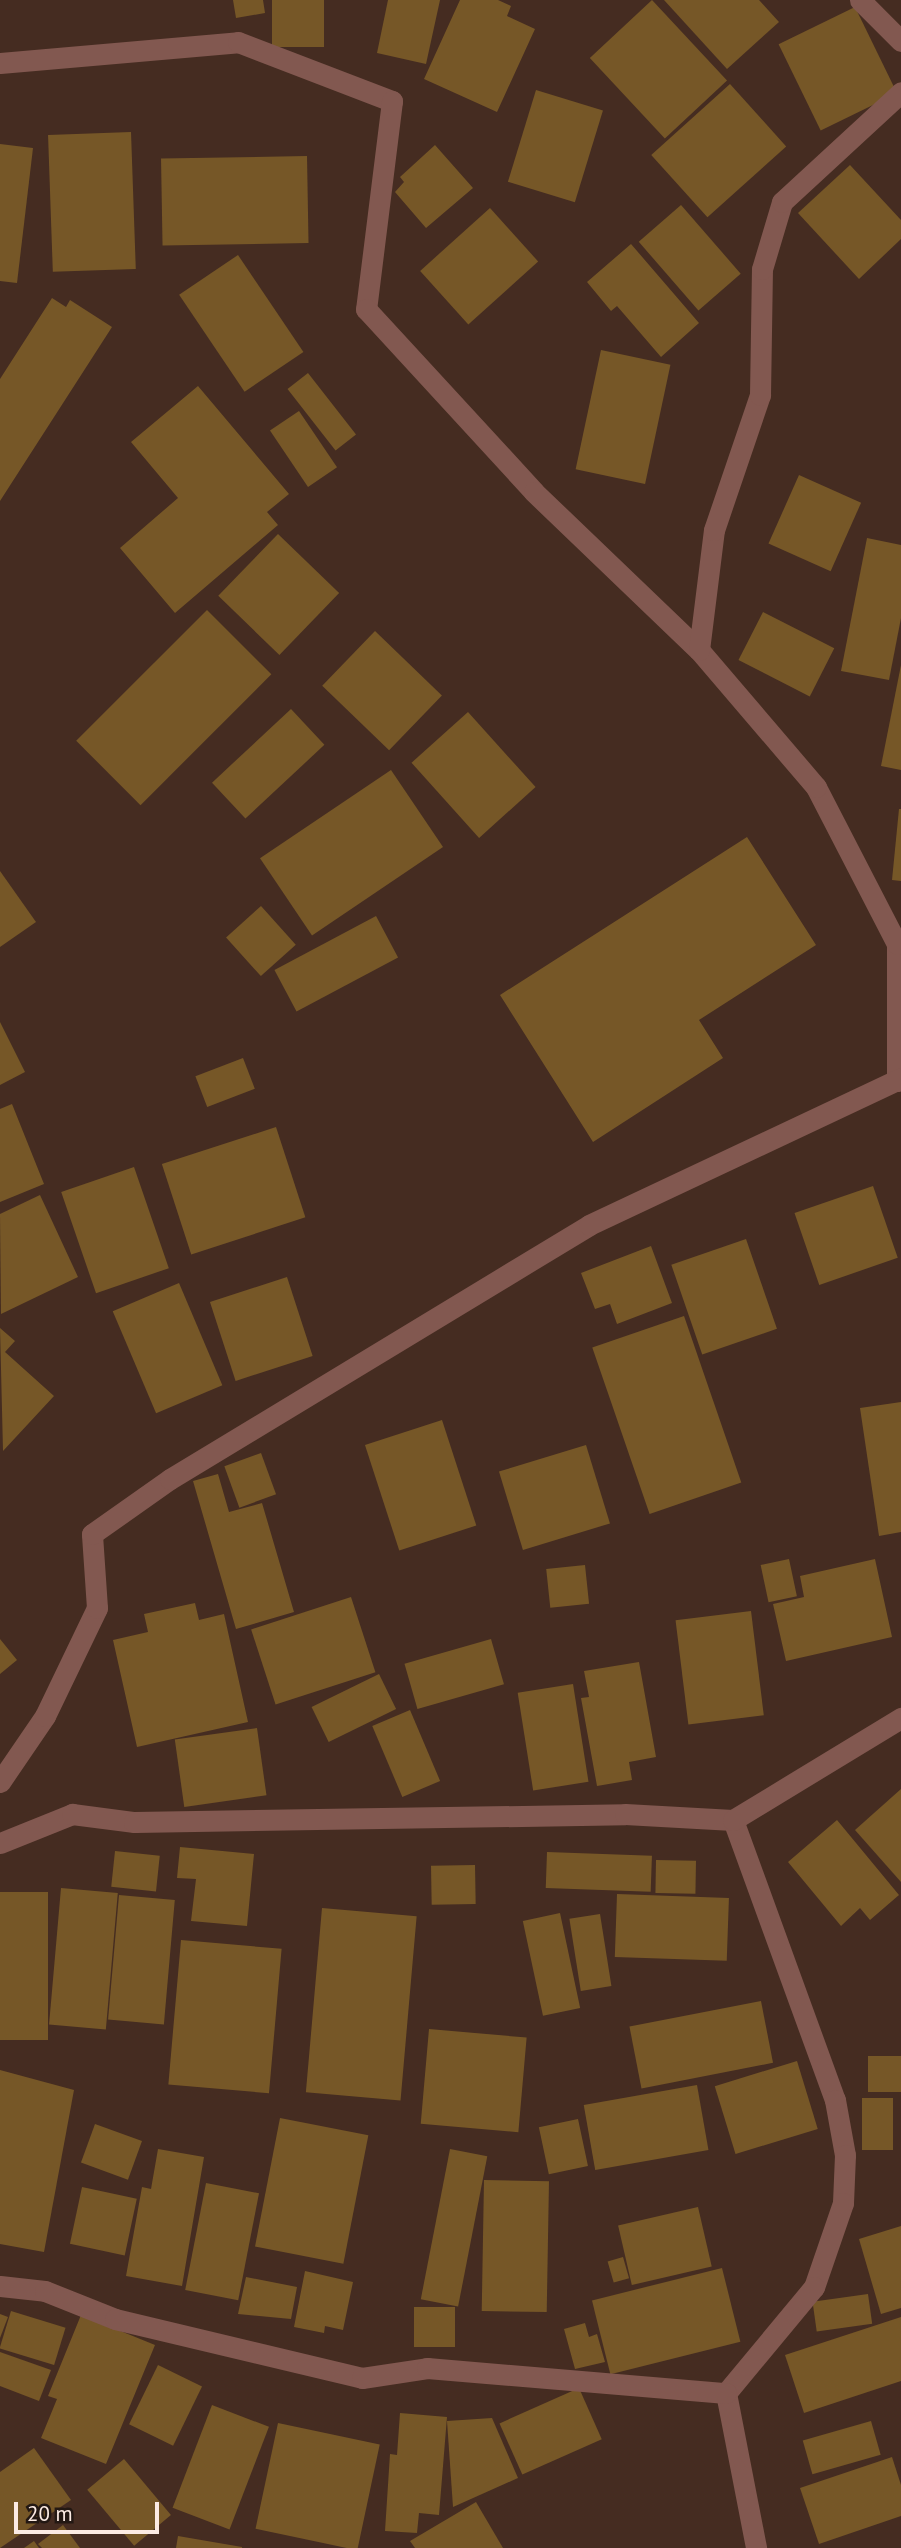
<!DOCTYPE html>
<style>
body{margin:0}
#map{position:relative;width:901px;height:2548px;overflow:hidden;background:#452c21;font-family:"PT Sans",sans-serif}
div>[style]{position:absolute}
.building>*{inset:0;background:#765727;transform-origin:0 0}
.minor>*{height:21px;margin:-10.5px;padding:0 10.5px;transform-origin:10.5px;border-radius:10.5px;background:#825850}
span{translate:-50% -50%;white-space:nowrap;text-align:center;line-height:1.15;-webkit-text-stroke:5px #231813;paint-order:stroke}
.scale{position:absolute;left:14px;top:2502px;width:145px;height:32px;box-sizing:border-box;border:4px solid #fcebe3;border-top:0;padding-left:9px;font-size:21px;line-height:24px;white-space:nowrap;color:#fcebe3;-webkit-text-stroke:5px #231813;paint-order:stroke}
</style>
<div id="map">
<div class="building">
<i style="clip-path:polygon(233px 0,263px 0,265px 13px,236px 18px)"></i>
<i style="left:272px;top:0;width:52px;height:47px"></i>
<i style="clip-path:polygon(388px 0,440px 0,426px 64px,377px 53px)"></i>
<i style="clip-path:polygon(460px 0,498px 0,511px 6px,507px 16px,535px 29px,497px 112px,424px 79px)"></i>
<i style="left:652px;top:0;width:110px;height:85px;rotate:47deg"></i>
<i style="clip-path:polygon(664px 0,759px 0,779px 22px,727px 69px)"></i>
<i style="left:855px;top:7px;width:96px;height:85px;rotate:64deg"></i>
<i style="left:730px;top:84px;width:84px;height:106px;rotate:48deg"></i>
<i style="left:536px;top:90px;width:70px;height:96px;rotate:17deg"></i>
<i style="left:131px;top:132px;width:137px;height:83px;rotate:88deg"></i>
<i style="clip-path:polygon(0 144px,33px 148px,17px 283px,0 281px)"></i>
<i style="clip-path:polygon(435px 145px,473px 188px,426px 228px,395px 192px,404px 182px,400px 177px)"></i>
<i style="left:307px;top:156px;width:87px;height:146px;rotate:89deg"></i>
<i style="clip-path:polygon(850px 165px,901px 220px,901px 239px,859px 279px,798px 213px)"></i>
<i style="left:681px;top:205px;width:91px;height:56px;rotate:49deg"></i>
<i style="left:490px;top:208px;width:72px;height:94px;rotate:48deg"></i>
<i style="clip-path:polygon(631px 244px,699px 323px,661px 357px,617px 306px,611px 311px,587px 282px)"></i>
<i style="left:238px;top:255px;width:117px;height:71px;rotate:56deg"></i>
<i style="clip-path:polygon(52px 298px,66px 307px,70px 300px,112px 327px,0 501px,0 379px)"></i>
<i style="left:601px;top:350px;width:71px;height:122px;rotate:12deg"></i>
<i style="left:308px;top:373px;width:78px;height:26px;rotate:52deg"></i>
<i style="clip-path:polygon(198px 386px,289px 494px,267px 512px,278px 525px,175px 613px,120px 548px,178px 498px,131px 442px)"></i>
<i style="left:299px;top:411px;width:68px;height:35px;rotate:56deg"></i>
<i style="left:799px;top:475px;width:68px;height:75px;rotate:24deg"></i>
<i style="left:278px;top:534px;width:85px;height:86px;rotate:44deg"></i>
<i style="clip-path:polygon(867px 538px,901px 545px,901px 618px,889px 680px,841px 671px)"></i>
<i style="left:207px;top:610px;width:91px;height:185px;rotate:45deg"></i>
<i style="left:763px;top:612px;width:80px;height:54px;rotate:27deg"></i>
<i style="left:375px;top:631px;width:93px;height:76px;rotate:44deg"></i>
<i style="clip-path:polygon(901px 665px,901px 770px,881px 766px)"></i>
<i style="left:291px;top:709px;width:49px;height:108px;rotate:47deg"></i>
<i style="left:468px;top:712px;width:101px;height:76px;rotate:48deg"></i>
<i style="left:391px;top:770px;width:93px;height:158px;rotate:56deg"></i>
<i style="clip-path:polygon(899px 809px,901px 809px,901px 881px,892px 880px)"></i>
<i style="clip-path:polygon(747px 837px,816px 945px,699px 1020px,723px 1058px,593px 1142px,500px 995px)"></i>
<i style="clip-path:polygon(0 871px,36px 922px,0 947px)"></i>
<i style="left:261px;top:906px;width:52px;height:47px;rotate:48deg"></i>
<i style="left:376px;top:916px;width:47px;height:115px;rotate:62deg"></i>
<i style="clip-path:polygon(0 1022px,25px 1072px,0 1085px)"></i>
<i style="left:243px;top:1058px;width:33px;height:51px;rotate:69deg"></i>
<i style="clip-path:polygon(12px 1104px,44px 1184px,0 1202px,0 1109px)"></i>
<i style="left:276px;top:1127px;width:95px;height:120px;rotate:72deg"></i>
<i style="left:134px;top:1167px;width:107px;height:77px;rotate:71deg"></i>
<i style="left:873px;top:1186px;width:76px;height:83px;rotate:71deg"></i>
<i style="clip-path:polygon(40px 1195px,78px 1277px,1px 1314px,0 1214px)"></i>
<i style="left:746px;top:1239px;width:95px;height:79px;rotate:71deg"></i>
<i style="clip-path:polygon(651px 1246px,672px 1303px,617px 1324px,610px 1304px,595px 1309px,581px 1273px)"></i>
<i style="left:287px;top:1277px;width:83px;height:81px;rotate:72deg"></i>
<i style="left:179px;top:1283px;width:111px;height:72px;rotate:67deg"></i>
<i style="left:684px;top:1316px;width:176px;height:97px;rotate:71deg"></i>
<i style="clip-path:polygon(0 1328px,15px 1341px,5px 1352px,54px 1396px,3px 1451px)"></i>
<i style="clip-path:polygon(901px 1402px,901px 1532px,879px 1536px,860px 1408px)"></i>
<i style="left:442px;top:1420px;width:111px;height:81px;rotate:72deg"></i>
<i style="left:586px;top:1445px;width:82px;height:91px;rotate:73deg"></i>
<i style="left:261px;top:1453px;width:44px;height:39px;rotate:70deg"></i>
<i style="clip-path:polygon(218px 1474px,229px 1512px,262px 1503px,294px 1612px,236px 1629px,193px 1481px)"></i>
<i style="left:789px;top:1559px;width:38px;height:29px;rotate:78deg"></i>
<i style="clip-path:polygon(875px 1559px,892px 1637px,786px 1661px,773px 1604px,804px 1597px,800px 1576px)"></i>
<i style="left:585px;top:1565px;width:39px;height:39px;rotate:84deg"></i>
<i style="left:351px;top:1597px;width:79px;height:105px;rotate:72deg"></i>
<i style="clip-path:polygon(195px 1603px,199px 1620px,224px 1614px,248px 1722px,137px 1747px,113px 1640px,148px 1632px,144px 1614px)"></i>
<i style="left:751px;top:1611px;width:105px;height:76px;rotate:83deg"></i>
<i style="clip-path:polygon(0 1639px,17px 1660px,0 1674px)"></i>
<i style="left:491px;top:1639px;width:47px;height:90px;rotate:74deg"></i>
<i style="clip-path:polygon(639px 1662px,656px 1757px,629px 1762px,632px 1780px,597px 1786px,581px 1698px,589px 1697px,584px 1671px)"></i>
<i style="left:379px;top:1674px;width:39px;height:75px;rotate:64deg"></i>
<i style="left:573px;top:1684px;width:99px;height:56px;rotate:81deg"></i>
<i style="left:410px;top:1710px;width:77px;height:41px;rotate:67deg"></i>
<i style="left:257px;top:1728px;width:68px;height:83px;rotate:82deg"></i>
<i style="clip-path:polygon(901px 1789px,901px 1882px,855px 1830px)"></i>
<i style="clip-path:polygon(837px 1820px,899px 1895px,870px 1920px,860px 1908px,841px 1926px,788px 1862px)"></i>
<i style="clip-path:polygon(180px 1847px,254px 1854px,247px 1926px,191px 1921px,196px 1879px,177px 1878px)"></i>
<i style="left:115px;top:1851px;width:45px;height:36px;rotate:6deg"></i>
<i style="left:547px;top:1852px;width:105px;height:36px;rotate:2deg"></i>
<i style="left:656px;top:1860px;width:40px;height:33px;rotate:1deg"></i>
<i style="left:475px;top:1865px;width:39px;height:44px;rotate:89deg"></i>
<i style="left:61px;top:1888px;width:57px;height:137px;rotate:5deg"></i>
<i style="left:0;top:1892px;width:48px;height:148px"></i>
<i style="left:617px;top:1894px;width:112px;height:63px;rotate:2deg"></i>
<i style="left:119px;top:1895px;width:56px;height:125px;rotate:5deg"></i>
<i style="left:322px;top:1908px;width:95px;height:185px;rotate:5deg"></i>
<i style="left:560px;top:1913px;width:97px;height:38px;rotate:78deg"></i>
<i style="left:600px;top:1914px;width:73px;height:31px;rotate:81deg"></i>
<i style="left:181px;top:1940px;width:101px;height:145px;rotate:5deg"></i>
<i style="left:761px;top:2001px;width:63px;height:134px;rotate:79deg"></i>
<i style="left:429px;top:2029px;width:98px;height:95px;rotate:5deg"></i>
<i style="left:901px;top:2056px;width:36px;height:33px;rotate:90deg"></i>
<i style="left:797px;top:2061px;width:71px;height:86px;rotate:73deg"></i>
<i style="clip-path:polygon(0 2070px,74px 2090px,44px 2252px,0 2244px)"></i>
<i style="left:697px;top:2085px;width:66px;height:115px;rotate:80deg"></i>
<i style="left:862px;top:2098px;width:31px;height:52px"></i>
<i style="left:280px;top:2118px;width:90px;height:131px;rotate:11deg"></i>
<i style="left:578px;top:2119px;width:48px;height:40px;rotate:78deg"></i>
<i style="left:95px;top:2124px;width:50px;height:41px;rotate:20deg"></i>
<i style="clip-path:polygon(158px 2149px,204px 2157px,182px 2286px,126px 2276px,142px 2187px,151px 2189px)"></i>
<i style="left:450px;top:2149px;width:38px;height:153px;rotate:11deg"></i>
<i style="left:484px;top:2180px;width:65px;height:131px;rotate:1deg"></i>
<i style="left:206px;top:2183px;width:54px;height:109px;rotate:11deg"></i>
<i style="left:82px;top:2187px;width:56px;height:58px;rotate:12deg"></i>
<i style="left:698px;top:2207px;width:61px;height:82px;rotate:77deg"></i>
<i style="clip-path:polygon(901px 2226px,901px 2308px,881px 2314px,859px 2239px)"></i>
<i style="left:623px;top:2257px;width:22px;height:16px;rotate:74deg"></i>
<i style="left:722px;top:2268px;width:76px;height:134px;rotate:76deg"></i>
<i style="clip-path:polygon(305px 2271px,353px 2282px,343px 2330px,325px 2326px,324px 2333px,294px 2327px)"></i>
<i style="clip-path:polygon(246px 2277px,297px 2287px,291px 2319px,238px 2314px)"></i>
<i style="left:868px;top:2294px;width:30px;height:56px;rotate:82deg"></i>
<i style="left:455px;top:2307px;width:40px;height:41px;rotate:90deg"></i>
<i style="left:11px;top:2311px;width:57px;height:39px;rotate:17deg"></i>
<i style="clip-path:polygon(0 2314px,8px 2317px,0 2338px)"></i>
<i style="clip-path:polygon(81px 2315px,155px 2345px,106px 2464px,41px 2438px,57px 2399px,48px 2396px)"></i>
<i style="clip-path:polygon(901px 2317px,901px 2381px,804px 2413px,785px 2355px)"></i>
<i style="clip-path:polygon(585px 2323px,589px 2337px,597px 2334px,605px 2362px,575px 2369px,564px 2329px)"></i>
<i style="clip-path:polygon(0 2352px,51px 2370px,39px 2401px,0 2386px)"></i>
<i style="left:158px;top:2365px;width:49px;height:66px;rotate:26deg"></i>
<i style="left:579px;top:2388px;width:56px;height:87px;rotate:66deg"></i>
<i style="left:212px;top:2405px;width:61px;height:110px;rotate:21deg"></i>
<i style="clip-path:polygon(400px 2413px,447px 2417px,439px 2515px,419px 2513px,417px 2533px,385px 2531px,390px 2454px,397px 2455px)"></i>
<i style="clip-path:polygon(492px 2418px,518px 2478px,453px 2507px,447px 2421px)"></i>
<i style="left:871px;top:2421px;width:35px;height:71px;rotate:74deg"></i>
<i style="left:278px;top:2423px;width:104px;height:108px;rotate:12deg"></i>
<i style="clip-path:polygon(34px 2448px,71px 2500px,0 2548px,0 2472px)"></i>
<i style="clip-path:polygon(892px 2457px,901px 2485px,901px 2516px,819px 2544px,800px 2488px)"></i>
<i style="left:124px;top:2459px;width:73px;height:48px;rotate:50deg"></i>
<i style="clip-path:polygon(476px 2502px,503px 2548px,415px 2548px,410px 2541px)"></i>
<i style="clip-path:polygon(63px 2525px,80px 2548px,42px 2548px,38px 2544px)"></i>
<i style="clip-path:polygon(178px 2536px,242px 2547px,242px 2548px,176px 2548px)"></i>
<i style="clip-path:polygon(34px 2541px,39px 2548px,24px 2548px)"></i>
</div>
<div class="minor">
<i style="left:860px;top:0;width:58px;rotate:45deg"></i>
<i style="left:0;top:63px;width:239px;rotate:-5deg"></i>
<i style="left:238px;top:42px;width:165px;rotate:21deg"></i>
<i style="left:392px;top:101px;width:210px;rotate:97.1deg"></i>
<i style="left:366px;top:309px;width:248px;rotate:47.4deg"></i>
<i style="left:534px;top:492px;width:228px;rotate:43.8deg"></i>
<i style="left:897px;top:1081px;width:137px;rotate:-90deg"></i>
<i style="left:897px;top:944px;width:177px;rotate:-117.3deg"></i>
<i style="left:816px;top:787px;width:180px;rotate:-130.5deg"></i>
<i style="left:699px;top:650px;width:121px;rotate:-82.9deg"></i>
<i style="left:714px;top:530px;width:143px;rotate:-71.2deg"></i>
<i style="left:760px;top:395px;width:126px;rotate:-89.1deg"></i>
<i style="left:762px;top:269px;width:70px;rotate:-73.4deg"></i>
<i style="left:782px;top:202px;width:162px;rotate:-42.7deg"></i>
<i style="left:0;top:1782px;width:80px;rotate:-55.7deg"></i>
<i style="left:45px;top:1716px;width:120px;rotate:-64.3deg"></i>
<i style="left:97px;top:1608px;width:74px;rotate:-93.9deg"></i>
<i style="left:92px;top:1534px;width:95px;rotate:-35.2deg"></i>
<i style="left:170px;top:1479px;width:490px;rotate:-31.2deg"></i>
<i style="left:589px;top:1225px;width:345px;rotate:-25.2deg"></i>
<i style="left:733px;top:1820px;width:298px;rotate:70deg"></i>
<i style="left:835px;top:2100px;width:56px;rotate:79.7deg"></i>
<i style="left:845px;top:2155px;width:48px;rotate:92.4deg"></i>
<i style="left:843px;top:2203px;width:89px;rotate:109deg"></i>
<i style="left:814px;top:2287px;width:138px;rotate:129.7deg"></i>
<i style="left:726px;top:2393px;width:158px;rotate:79deg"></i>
<i style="left:0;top:1843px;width:78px;rotate:-21.9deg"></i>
<i style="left:72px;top:1814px;width:63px;rotate:7.4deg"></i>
<i style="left:134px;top:1822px;width:491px;rotate:-0.9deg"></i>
<i style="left:625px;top:1814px;width:108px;rotate:3.2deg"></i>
<i style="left:733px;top:1820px;width:197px;rotate:-31.3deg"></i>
<i style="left:0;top:2286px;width:45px;rotate:6.3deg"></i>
<i style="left:45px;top:2291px;width:75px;rotate:21.8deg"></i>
<i style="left:115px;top:2319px;width:254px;rotate:13.4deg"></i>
<i style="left:362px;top:2378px;width:66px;rotate:-8.7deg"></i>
<i style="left:427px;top:2368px;width:300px;rotate:4.8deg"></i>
</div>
<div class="scale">20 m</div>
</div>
